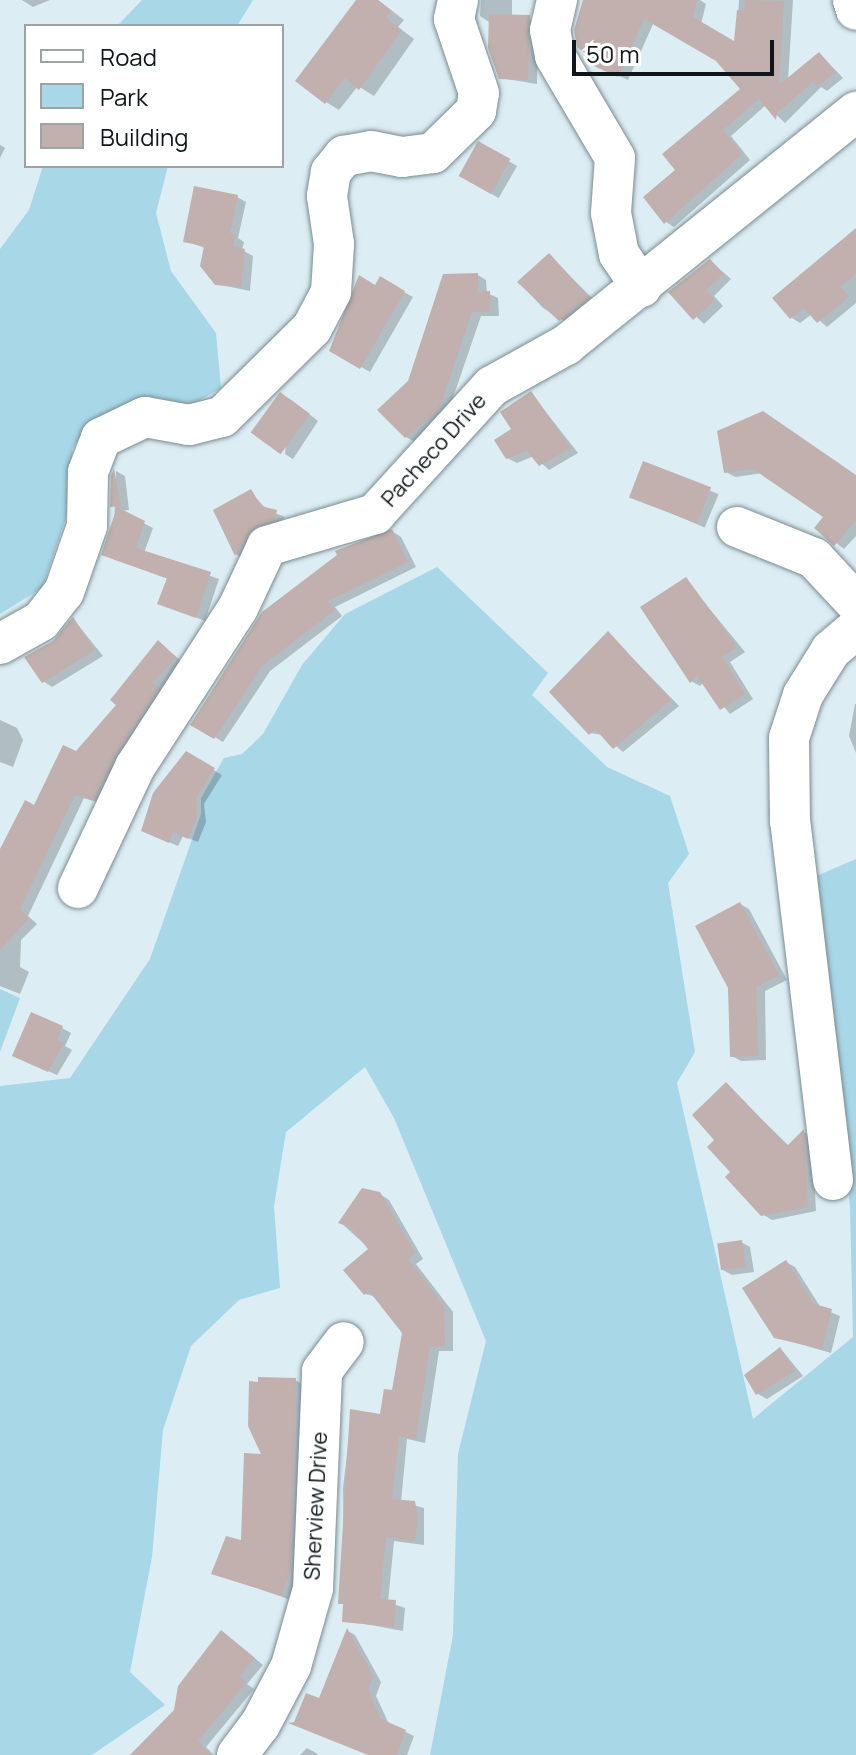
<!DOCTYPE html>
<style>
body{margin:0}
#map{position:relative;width:856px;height:1755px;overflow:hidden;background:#dcedf4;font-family:Manrope,sans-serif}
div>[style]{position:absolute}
.green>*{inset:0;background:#a8d7e8}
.shadow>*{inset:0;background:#0003;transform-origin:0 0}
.building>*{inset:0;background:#c1b0ae;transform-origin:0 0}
.roads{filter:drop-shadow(0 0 2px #7b8b90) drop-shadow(0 0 2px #7b8b90)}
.minor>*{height:40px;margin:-20px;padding:0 20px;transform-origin:20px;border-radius:20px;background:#fff}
span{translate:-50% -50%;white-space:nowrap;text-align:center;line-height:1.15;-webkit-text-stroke:8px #fff;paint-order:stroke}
.street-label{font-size:22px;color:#101619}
.legend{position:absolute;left:24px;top:24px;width:260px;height:144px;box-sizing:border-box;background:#fff;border:2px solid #9fa2a3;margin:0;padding:10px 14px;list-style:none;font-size:24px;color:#101619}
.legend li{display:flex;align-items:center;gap:16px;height:40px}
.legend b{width:40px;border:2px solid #9fa2a3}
.scale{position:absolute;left:572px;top:40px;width:202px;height:36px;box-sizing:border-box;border:4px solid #101619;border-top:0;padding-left:10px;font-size:24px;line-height:28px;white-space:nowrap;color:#101619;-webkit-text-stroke:6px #fff;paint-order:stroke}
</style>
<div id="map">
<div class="green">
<i style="clip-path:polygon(142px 0,253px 0,237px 26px,117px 26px)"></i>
<i style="clip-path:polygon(43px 166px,168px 166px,156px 213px,171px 271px,216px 333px,221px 388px,188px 407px,153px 403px,117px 408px,88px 425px,72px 449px,72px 500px,42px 588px,0 614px,0 249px,29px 210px)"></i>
<i style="clip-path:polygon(437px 567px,548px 673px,532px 695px,607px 767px,670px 796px,689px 854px,668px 883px,695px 1052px,677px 1083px,753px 1419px,853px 1337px,850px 1207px,814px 877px,856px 859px,856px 1755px,430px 1755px,453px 1635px,458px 1454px,486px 1341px,394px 1118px,365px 1067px,286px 1132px,274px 1206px,280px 1288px,239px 1300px,191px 1346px,163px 1430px,152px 1557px,130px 1672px,165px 1705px,92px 1755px,0 1755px,0 1086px,70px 1078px,150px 959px,201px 814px,201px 798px,224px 758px,242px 754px,263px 734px,302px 665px,345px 614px)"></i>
<i style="clip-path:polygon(0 989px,20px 998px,0 1052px)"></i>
</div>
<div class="shadow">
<i style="clip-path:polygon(22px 0,50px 0,33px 7px)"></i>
<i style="clip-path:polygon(359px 0,378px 0,404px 20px,398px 27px,414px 39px,374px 96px,358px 86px,339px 110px,326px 102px)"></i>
<i style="clip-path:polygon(481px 0,512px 0,512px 16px,538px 22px,537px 84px,500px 78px,489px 22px,480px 16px)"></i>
<i style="clip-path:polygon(586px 0,700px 0,706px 4px,701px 24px,736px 45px,739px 0,793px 0,788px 80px,820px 54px,843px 78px,827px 91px,821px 87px,785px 123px,766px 105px,731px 136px,750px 160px,674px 227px,666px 222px,678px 170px,742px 89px,717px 60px,654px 22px,628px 80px,596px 66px,589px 54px)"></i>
<i style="left:479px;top:144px;width:44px;height:37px;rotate:30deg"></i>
<i style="clip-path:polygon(0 145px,5px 148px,0 158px)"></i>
<i style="clip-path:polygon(237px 197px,246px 202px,238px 238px,244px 242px,242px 250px,253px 256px,250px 291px,216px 284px,205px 248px,185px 241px)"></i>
<i style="clip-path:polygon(856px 231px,856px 303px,827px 327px,812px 314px,800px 323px,792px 318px)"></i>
<i style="clip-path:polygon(549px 255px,597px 303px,569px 324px,543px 308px,520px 283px)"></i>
<i style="clip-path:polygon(710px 261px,731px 279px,714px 296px,723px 306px,704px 324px,671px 293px)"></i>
<i style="clip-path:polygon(478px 275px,486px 280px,487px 293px,498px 298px,499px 316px,481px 316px,447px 415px,415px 442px,406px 437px,410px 382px)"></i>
<i style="clip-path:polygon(380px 279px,413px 297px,370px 372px,331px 350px)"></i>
<i style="clip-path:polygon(531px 393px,578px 453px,549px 470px,534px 456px,517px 463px,507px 458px)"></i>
<i style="clip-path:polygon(290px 399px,318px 421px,293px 459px,285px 454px)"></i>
<i style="clip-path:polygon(720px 432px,856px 476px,856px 536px,844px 549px,817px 528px,826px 517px,763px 473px,735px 477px,726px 472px)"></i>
<i style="left:645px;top:463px;width:80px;height:36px;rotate:23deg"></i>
<i style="clip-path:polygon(116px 471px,125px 476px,129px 510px,120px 511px,153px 528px,144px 553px,219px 579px,205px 621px,160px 603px,168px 579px,113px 559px)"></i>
<i style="clip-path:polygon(251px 492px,267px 510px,285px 517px,245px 559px,237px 555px,215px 511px)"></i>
<i style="clip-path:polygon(392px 531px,401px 537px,416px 567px,335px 607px,342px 616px,270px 671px,223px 742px,193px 724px)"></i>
<i style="clip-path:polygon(686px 580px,745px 652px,730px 662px,753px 699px,730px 714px,704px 682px,700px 686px,691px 681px)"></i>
<i style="clip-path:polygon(74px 620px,103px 656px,52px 687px,43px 681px,54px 642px)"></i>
<i style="clip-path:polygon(608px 633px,679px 706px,623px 752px,603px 735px,590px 733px)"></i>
<i style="clip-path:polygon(158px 642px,184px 663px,161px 689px,167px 694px,103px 804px,84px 798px,28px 916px,37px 924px,21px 940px,20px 967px,29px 972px,20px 994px,0 986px,0 853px,119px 705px)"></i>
<i style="clip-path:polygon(855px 704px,856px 704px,856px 753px,849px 736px)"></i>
<i style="clip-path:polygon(0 720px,17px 728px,23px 740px,13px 767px,0 762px)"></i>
<i style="clip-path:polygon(187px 754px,222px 775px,204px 804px,206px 822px,198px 842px,183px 836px,178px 846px,152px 835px)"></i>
<i style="clip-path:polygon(740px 904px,749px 909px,787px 980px,765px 991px,766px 1060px,741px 1061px,732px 1056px)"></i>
<i style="clip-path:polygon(62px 1028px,71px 1033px,65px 1046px,72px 1050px,57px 1075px,23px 1060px)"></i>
<i style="clip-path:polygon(727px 1085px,789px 1146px,804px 1132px,812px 1137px,816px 1211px,772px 1220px,762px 1214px,717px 1140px)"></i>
<i style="clip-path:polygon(380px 1194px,389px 1200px,423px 1259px,416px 1264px,453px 1312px,453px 1351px,439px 1351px,425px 1443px,407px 1439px,401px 1502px,424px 1508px,424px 1545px,394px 1541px,388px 1602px,405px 1608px,403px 1631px,344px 1620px,343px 1488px,352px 1411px,381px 1416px,394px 1392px,405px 1333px,377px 1297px,365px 1294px,371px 1250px,341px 1223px)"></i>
<i style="clip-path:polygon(741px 1242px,750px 1247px,754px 1272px,732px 1275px,723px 1270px)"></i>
<i style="clip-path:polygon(786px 1262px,795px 1267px,821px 1308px,840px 1316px,831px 1353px,775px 1337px)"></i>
<i style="clip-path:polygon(781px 1349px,803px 1376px,767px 1399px,758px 1394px)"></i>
<i style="clip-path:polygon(295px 1380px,304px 1385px,299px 1573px,291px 1600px,213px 1573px,243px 1542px,264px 1456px)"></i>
<i style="clip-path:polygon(348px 1631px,355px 1635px,381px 1682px,376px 1696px,389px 1724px,414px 1736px,407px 1755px,369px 1755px,320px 1701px)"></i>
<i style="clip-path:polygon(222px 1632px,263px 1665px,247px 1684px,254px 1689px,206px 1747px,214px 1755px,133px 1755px,176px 1711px)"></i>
<i style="clip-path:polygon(307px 1748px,316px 1753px,318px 1755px,300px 1755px)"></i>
</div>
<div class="building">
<i style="clip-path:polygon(356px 0,378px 0,392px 11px,386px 18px,402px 30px,359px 90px,345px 78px,325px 104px,295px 81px)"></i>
<i style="clip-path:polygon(583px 0,697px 0,693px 17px,734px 41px,737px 10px,744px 10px,745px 0,784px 1px,779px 85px,819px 52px,836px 72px,817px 87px,813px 82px,777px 113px,776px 120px,759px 99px,723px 130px,742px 154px,664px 224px,643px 197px,675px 170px,662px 154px,740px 89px,716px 61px,644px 19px,618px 77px,585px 62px,587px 55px,577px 47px,574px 30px)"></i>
<i style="clip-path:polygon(489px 14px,530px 15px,528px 80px,499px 79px,488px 48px)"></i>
<i style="left:478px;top:141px;width:37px;height:40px;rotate:29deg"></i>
<i style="clip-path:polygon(194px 186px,238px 195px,230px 233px,235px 235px,233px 246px,245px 249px,241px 287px,215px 285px,200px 266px,204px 246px,183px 242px)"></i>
<i style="clip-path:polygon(856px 228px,856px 274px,840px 287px,849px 297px,817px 323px,804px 308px,790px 319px,772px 298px)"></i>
<i style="clip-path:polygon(549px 253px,589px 297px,559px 321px,517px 282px)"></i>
<i style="clip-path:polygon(710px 259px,724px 274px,706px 290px,715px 300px,693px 320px,668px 292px)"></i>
<i style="clip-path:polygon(478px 273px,478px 292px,490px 291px,490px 312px,472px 312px,439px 410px,405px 438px,377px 410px,408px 381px,443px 274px)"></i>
<i style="clip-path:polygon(359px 275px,375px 285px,380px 276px,405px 291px,360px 369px,329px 351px)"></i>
<i style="clip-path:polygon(531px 391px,571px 448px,539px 466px,527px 451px,506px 459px,494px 440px,511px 429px,500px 412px)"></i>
<i style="left:280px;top:392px;width:37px;height:50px;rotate:36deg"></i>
<i style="clip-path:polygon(763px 411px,856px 475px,856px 521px,834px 546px,814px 528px,823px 517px,753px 469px,724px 473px,717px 431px)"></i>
<i style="left:643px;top:461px;width:73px;height:39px;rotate:21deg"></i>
<i style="clip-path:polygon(114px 469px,121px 506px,110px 507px,111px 476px)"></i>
<i style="clip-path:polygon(251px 489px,261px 506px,277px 510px,275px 520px,252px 529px,235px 556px,213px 510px)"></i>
<i style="clip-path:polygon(117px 507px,145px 521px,136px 548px,211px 572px,196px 618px,157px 604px,167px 578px,101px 555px)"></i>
<i style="clip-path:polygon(392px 529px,408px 562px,328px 601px,335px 610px,262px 666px,214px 739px,190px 725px,262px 612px,337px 555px,335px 551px)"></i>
<i style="clip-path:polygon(686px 577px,737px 647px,722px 657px,745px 694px,720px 710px,697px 676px,690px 683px,640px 607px)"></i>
<i style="clip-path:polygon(73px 617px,95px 650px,42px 683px,24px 657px,53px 641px)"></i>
<i style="clip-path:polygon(608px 631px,671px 700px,613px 749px,595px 729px,589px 735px,549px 692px)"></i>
<i style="clip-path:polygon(158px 640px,176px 657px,153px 683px,159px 688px,116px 755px,94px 801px,75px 795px,20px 909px,29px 918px,0 950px,0 849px,25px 800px,34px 805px,63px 745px,76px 751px,116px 705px,110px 700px)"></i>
<i style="clip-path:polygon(186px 751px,215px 768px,196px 798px,197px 816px,188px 839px,173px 832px,169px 843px,141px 831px,153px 793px)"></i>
<i style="clip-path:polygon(740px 902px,779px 975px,756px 987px,758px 1056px,730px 1057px,728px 988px,695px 926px)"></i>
<i style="clip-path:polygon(31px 1012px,63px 1026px,57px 1040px,64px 1043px,48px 1072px,12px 1056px)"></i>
<i style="clip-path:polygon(726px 1082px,787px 1146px,804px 1129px,808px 1207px,761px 1216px,725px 1177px,730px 1172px,707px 1147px,714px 1140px,692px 1115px)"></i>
<i style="clip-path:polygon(362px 1188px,380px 1192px,415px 1253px,408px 1259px,444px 1306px,445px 1346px,430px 1347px,416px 1439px,399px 1436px,392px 1499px,415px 1501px,418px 1517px,415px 1541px,386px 1537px,380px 1599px,396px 1600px,394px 1627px,342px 1622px,343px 1604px,338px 1604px,350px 1409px,380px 1414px,384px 1389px,392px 1390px,402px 1333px,369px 1291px,364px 1295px,343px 1270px,368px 1249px,350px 1227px,338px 1223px)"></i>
<i style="left:742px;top:1240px;width:27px;height:25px;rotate:82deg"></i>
<i style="clip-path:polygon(786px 1260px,814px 1304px,832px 1309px,822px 1349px,774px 1338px,742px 1288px)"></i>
<i style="clip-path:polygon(780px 1347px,795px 1371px,756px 1395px,744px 1375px)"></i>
<i style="clip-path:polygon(258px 1377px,296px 1378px,291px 1567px,282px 1596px,211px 1574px,226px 1536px,241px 1540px,244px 1453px,261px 1454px,248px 1426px,249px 1381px,258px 1382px)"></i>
<i style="clip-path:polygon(347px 1628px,373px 1676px,368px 1690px,381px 1719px,406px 1730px,397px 1755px,368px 1755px,288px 1723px,294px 1722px,306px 1693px,319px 1698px)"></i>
<i style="clip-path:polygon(221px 1630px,255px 1658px,239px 1677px,246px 1683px,198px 1741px,211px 1755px,130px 1755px,174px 1710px,178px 1686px)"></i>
</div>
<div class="roads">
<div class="minor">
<i style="left:557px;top:0;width:31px;rotate:103deg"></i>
<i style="left:550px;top:30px;width:26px;rotate:79deg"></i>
<i style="left:555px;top:56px;width:118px;rotate:59.5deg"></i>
<i style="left:615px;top:158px;width:55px;rotate:94.2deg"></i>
<i style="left:611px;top:213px;width:42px;rotate:79deg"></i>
<i style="left:619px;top:254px;width:40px;rotate:56deg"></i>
<i style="left:853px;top:0;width:10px;rotate:73deg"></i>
<i style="left:737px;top:527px;width:83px;rotate:21.9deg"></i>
<i style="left:814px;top:558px;width:62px;rotate:47deg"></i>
<i style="left:0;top:644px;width:47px;rotate:-29.3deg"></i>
<i style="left:41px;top:621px;width:37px;rotate:-52deg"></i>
<i style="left:64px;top:592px;width:70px;rotate:-70.8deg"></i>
<i style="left:87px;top:526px;width:54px;rotate:-88.9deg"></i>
<i style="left:88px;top:472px;width:36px;rotate:-69deg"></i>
<i style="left:101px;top:438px;width:49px;rotate:-25.5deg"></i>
<i style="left:145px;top:417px;width:45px;rotate:10.3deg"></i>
<i style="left:189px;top:425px;width:34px;rotate:-14deg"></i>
<i style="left:222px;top:417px;width:127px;rotate:-44.7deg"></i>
<i style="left:312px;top:328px;width:41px;rotate:-62.2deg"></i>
<i style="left:331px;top:292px;width:48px;rotate:-86.4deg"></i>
<i style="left:334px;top:244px;width:49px;rotate:-98.3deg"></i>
<i style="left:327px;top:196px;width:24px;rotate:-81deg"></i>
<i style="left:331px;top:172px;width:21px;rotate:-51deg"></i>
<i style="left:344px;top:156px;width:27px;rotate:-10deg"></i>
<i style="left:371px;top:151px;width:32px;rotate:11deg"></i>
<i style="left:402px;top:157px;width:31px;rotate:-7deg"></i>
<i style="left:433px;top:153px;width:60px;rotate:-44.3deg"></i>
<i style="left:476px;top:111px;width:18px;rotate:-81deg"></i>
<i style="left:479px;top:93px;width:78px;rotate:-108.7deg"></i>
<i style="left:454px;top:19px;width:19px;rotate:-78deg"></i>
<i style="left:78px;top:888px;width:134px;rotate:-64.8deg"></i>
<i style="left:135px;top:767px;width:189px;rotate:-57.1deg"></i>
<i style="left:238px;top:608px;width:68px;rotate:-64.9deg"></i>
<i style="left:267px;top:546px;width:113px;rotate:-16.5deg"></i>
<i style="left:375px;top:514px;width:173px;rotate:-47.6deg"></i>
<i style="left:492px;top:386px;width:85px;rotate:-29deg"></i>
<i style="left:566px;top:345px;width:372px;rotate:-38.8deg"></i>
<i style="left:833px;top:1180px;width:361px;rotate:-96.8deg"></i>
<i style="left:790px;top:822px;width:84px;rotate:-90.7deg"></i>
<i style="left:789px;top:738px;width:45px;rotate:-72deg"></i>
<i style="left:803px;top:695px;width:53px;rotate:-58.1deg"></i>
<i style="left:831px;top:650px;width:33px;rotate:-40deg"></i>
<i style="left:237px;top:1755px;width:38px;rotate:-53deg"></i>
<i style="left:260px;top:1725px;width:67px;rotate:-62.3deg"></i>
<i style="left:291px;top:1666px;width:80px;rotate:-74.1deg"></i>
<i style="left:313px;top:1589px;width:218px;rotate:-87.6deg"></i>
<i style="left:322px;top:1371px;width:36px;rotate:-53deg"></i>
</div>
</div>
<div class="street-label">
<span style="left:434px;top:450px;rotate:-48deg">Pacheco Drive</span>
<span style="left:316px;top:1506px;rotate:-87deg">Sherview Drive</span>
</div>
<ul class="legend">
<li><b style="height:10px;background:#fff"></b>Road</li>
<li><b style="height:22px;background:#a8d7e8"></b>Park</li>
<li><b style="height:22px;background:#c1b0ae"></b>Building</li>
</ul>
<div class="scale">50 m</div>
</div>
